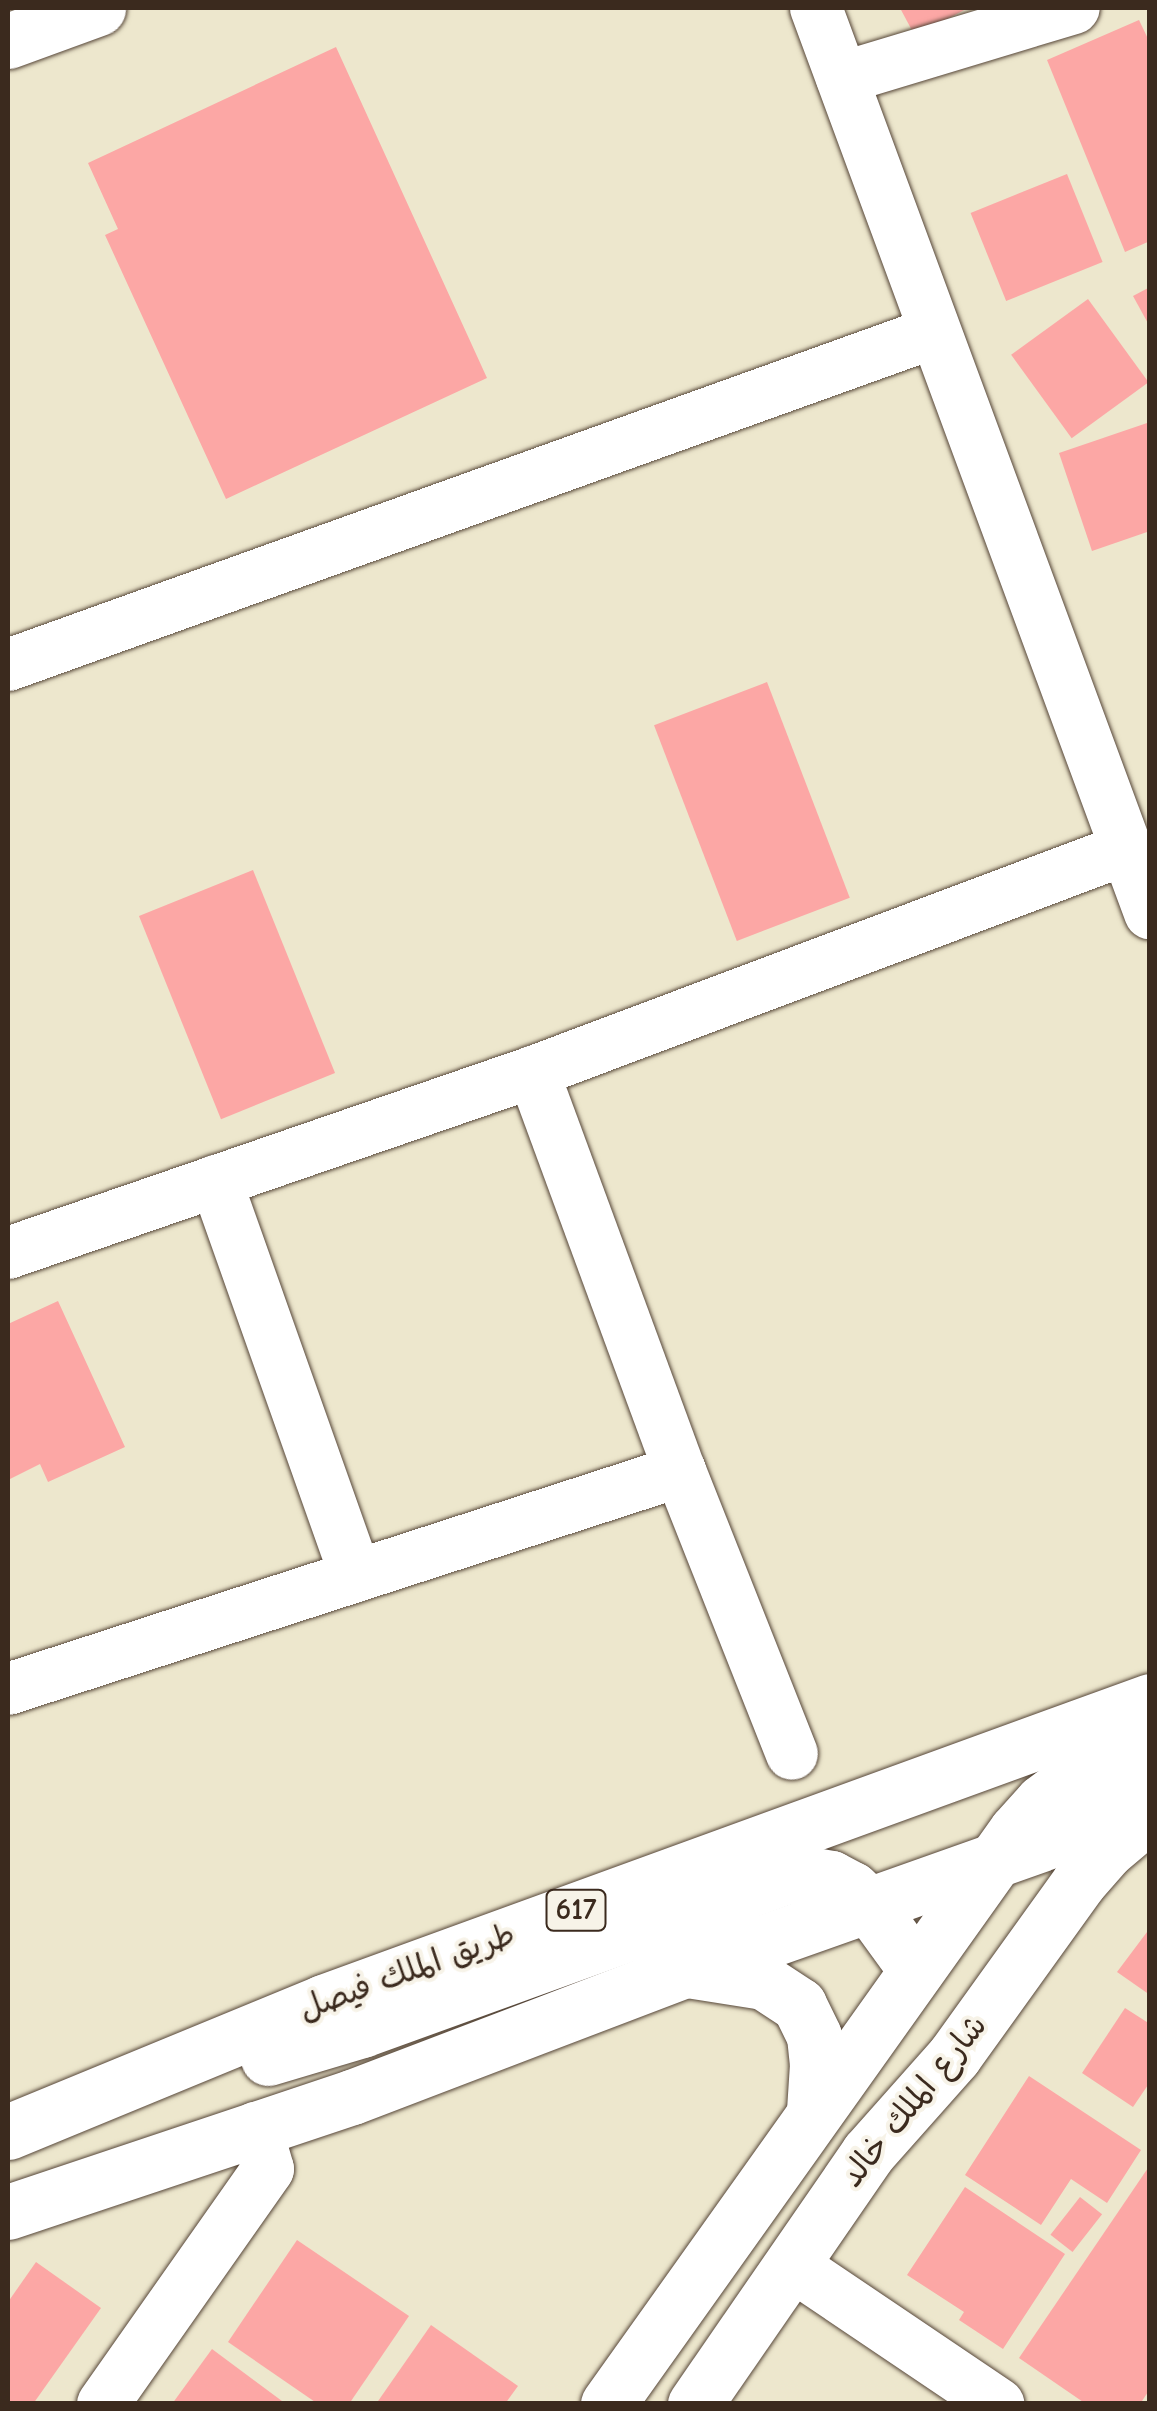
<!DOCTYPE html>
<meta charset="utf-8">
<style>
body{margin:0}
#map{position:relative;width:1157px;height:2411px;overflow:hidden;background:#ede7cd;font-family:"Comic Neue","Playpen Sans Arabic",sans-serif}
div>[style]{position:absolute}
.building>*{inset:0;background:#fca7a5;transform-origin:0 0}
.roads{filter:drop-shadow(0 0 2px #564638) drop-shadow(0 0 2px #564638)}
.minor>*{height:52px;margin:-26px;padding:0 26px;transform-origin:26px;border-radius:26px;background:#fff}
.major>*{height:55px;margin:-27.5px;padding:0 27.5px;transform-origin:27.5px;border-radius:27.5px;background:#fff}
.highway>*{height:55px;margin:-27.5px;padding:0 27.5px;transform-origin:27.5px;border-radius:27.5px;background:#fff}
span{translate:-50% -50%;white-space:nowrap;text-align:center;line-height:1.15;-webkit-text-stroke:8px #f7f3e8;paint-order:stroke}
.shield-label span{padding:2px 8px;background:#f7f3e8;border:2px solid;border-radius:8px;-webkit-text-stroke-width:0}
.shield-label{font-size:30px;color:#3b2a1e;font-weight:700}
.street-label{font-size:32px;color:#3b2a1e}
.frame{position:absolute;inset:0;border:10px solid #3b2a1e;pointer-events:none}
</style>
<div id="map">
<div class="building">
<i style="clip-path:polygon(900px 8px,968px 8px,915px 36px)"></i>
<i style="clip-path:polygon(1139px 20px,1150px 43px,1150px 241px,1125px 252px,1047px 60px)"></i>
<i style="clip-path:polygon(336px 47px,487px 378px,226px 499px,105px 235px,118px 229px,88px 163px)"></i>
<i style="left:1067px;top:174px;width:95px;height:104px;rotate:68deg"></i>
<i style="clip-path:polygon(1150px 287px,1150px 327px,1133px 296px)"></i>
<i style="left:1088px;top:299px;width:103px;height:95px;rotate:54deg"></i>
<i style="clip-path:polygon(1150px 422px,1150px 531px,1092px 551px,1059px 453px)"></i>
<i style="left:767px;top:682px;width:231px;height:121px;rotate:69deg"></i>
<i style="left:253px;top:870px;width:219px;height:123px;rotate:68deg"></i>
<i style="clip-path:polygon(58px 1301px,125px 1447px,48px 1482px,40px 1464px,8px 1480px,8px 1324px)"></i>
<i style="clip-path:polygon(1150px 1928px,1150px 1995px,1117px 1972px)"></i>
<i style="clip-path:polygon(1125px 2008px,1150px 2024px,1150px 2082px,1133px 2107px,1082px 2073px)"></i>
<i style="clip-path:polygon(1029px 2076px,1141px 2150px,1107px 2203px,1071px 2179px,1041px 2225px,965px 2175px)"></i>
<i style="clip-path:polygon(1150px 2165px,1150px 2389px,1140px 2404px,1086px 2404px,1019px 2358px)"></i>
<i style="clip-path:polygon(965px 2187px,1065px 2254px,1003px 2349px,959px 2320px,964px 2312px,907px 2275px)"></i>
<i style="left:1080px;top:2197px;width:28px;height:48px;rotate:38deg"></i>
<i style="clip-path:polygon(297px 2240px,409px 2316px,349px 2404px,318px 2404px,228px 2342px)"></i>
<i style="clip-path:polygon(36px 2262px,101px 2308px,33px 2404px,8px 2404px,8px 2302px)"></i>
<i style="clip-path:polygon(431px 2325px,518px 2386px,505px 2404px,376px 2404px)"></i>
<i style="clip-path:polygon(212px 2349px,286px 2404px,172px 2404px)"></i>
</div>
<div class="roads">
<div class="minor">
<i style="left:816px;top:8px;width:965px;rotate:69.74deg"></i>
<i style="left:842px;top:78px;width:242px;rotate:-16.8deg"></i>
<i style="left:8px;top:665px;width:985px;rotate:-19.76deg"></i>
<i style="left:533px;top:1072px;width:634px;rotate:-20.61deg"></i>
<i style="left:216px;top:1181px;width:419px;rotate:70.5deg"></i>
<i style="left:8px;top:1253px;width:555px;rotate:-19.02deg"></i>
<i style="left:533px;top:1072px;width:425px;rotate:69.8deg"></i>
<i style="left:680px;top:1471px;width:706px;rotate:162.03deg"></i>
<i style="left:680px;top:1471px;width:304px;rotate:68.4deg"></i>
<i style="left:792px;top:2265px;width:249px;rotate:34deg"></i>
<i style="left:103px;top:2404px;width:287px;rotate:-54.9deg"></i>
<i style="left:268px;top:2169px;width:43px;rotate:-106.3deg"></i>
</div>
<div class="major">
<i style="left:8px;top:41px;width:96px;rotate:-20.1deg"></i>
<i style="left:608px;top:2404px;width:703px;rotate:-54.55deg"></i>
<i style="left:1016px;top:1831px;width:39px;rotate:-48deg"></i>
<i style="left:1042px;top:1802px;width:30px;rotate:-37deg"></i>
<i style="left:1066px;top:1784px;width:91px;rotate:-22.6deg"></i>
<i style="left:695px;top:2404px;width:305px;rotate:-55.4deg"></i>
<i style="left:868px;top:2153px;width:130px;rotate:-48.4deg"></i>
<i style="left:954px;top:2056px;width:214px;rotate:-54.3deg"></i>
<i style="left:1079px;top:1882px;width:41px;rotate:-48.9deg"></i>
<i style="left:1106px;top:1851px;width:57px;rotate:-40.1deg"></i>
</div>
<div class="highway">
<i style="left:688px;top:1970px;width:77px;rotate:9deg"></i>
<i style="left:764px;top:1982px;width:42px;rotate:33.3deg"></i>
<i style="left:799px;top:2005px;width:34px;rotate:64deg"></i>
<i style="left:814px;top:2036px;width:28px;rotate:84deg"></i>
<i style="left:817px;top:2064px;width:47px;rotate:93.7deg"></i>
<i style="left:268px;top:2058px;width:98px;rotate:-16.6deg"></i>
<i style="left:362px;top:2030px;width:449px;rotate:-19.9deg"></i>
<i style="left:784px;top:1877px;width:25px;rotate:-7deg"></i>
<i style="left:809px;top:1874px;width:22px;rotate:10deg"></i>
<i style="left:831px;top:1878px;width:24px;rotate:28deg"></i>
<i style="left:852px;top:1889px;width:22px;rotate:43deg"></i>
<i style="left:868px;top:1904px;width:82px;rotate:54deg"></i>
<i style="left:8px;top:2132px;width:341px;rotate:-22.4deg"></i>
<i style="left:323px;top:2002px;width:880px;rotate:-20deg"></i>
<i style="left:8px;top:2212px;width:363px;rotate:-18.5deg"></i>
<i style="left:352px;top:2097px;width:356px;rotate:-20.9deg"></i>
<i style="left:685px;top:1970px;width:493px;rotate:-19.5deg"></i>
</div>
</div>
<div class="shield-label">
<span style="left:576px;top:1910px">617</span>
</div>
<div class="street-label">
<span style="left:407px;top:1972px;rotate:-20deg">طريق الملك فيصل</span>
<span style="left:914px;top:2101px;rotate:-51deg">شارع الملك خالد</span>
</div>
<div class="frame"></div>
</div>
